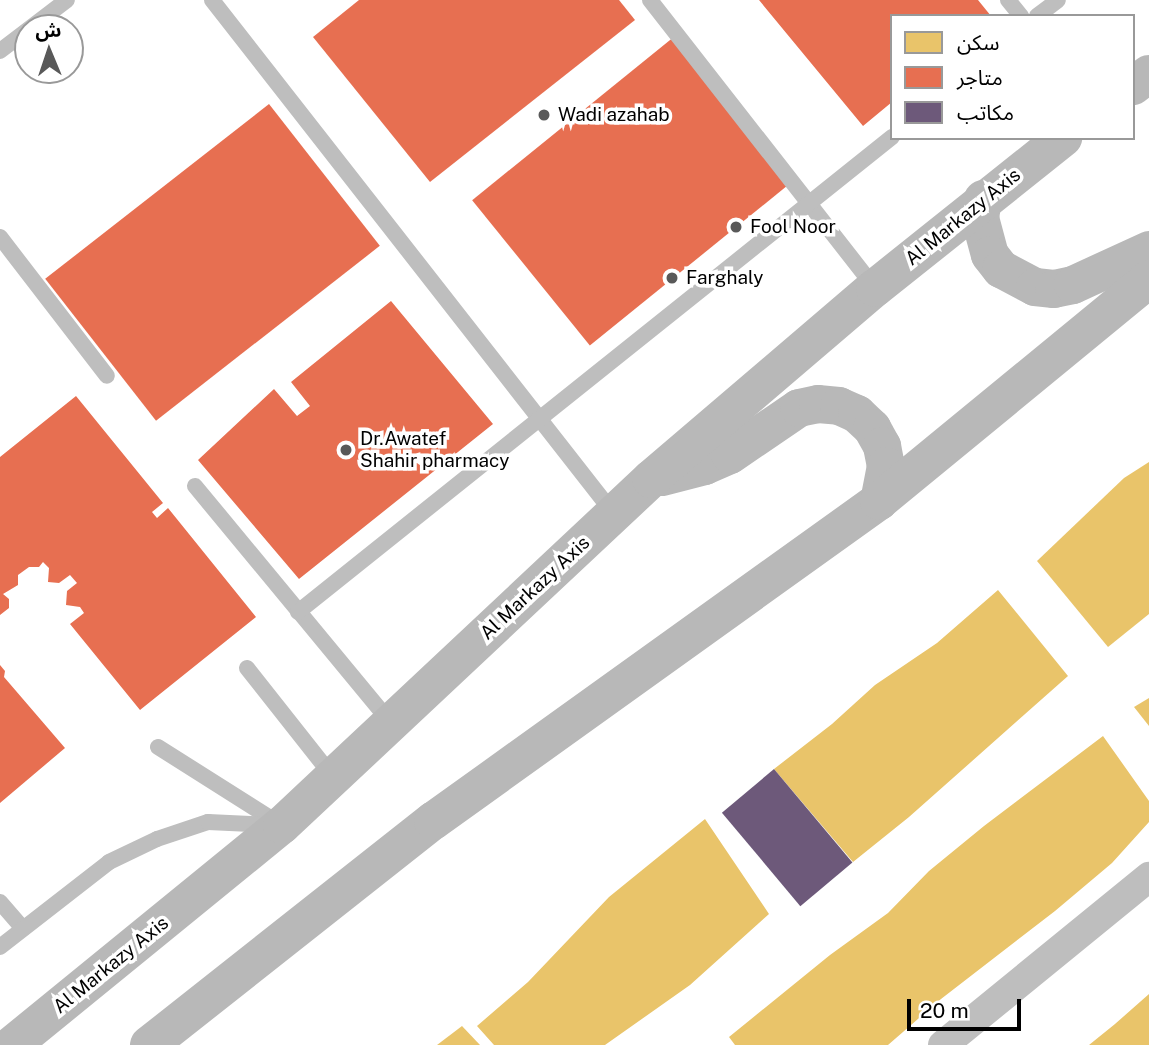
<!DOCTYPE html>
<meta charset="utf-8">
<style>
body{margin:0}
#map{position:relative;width:1149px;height:1045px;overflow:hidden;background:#fff;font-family:"Public Sans","Noto Sans Arabic",sans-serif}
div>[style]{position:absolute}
.homes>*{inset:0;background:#e9c46a}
.shops>*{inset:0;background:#e76f51;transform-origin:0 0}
.offices>*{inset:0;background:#6d597a;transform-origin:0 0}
.lane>*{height:16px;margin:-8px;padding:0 8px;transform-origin:8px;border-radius:8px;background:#bebebe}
.street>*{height:30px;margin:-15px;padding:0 15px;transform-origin:15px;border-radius:15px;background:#bebebe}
.secondary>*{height:38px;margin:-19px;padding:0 19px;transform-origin:19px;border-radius:19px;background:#b8b8b8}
.dots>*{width:19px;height:19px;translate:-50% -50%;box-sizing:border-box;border:4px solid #fff;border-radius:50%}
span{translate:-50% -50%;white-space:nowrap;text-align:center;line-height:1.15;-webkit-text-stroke:7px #fff;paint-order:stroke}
.poi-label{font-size:19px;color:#000}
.left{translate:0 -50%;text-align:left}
.street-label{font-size:19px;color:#000}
.legend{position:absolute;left:890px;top:14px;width:245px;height:126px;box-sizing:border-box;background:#fff;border:2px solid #999;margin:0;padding:9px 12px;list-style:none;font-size:21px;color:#000}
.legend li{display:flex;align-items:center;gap:14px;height:35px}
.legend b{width:35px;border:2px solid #999}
.north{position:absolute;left:14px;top:14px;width:70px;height:70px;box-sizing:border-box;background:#fff;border:2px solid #999;border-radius:50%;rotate:358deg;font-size:19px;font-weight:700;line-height:28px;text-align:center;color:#000}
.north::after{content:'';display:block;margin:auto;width:24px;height:32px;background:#595959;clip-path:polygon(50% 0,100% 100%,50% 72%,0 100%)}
.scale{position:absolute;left:907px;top:999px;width:114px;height:32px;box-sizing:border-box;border:4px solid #000;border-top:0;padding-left:9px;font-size:21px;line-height:24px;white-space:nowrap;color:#000;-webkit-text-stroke:5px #fff;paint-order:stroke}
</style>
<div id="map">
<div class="homes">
<i style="clip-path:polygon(1149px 462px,1149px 614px,1108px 647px,1037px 561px,1124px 478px)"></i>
<i style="clip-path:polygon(998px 590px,1068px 676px,909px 817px,853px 862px,774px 769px,832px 724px,875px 685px,937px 643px)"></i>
<i style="clip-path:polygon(1149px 698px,1149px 726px,1134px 707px)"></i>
<i style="clip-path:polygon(1103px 736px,1149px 801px,1149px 822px,1112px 863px,1055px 911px,941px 999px,888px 1045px,735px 1045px,729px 1037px,830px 955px,888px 913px,929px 871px,984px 826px)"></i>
<i style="clip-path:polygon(705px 819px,769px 914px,690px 985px,605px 1045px,494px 1045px,477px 1026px,528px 982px,609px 897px)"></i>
<i style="clip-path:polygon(1149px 994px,1149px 1045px,1089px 1045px,1115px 1024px)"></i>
<i style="clip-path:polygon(462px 1026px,480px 1045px,437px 1045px)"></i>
</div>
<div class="shops">
<i style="clip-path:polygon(359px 0,619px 0,635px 20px,430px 182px,313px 37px)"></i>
<i style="clip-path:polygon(759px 0,978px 0,991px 16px,892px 16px,892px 102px,863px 126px)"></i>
<i style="left:675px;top:36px;width:187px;height:261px;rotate:51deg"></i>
<i style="left:269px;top:104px;width:180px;height:284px;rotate:52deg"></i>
<i style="clip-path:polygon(391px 301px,493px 424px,299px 579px,198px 460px,274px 389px,297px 416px,310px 406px,291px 382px)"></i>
<i style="clip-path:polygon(76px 396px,163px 503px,152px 512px,157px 518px,168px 508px,256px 617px,140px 710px,70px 624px,84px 613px,80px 607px,66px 605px,67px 591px,77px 583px,70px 575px,59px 583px,48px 582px,49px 568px,43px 562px,39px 567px,29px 567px,18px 575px,18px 585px,3px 594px,9px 599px,9px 608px,0 615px,0 457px)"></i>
<i style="clip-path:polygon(0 665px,5px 671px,4px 677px,65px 748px,0 803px)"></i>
</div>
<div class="offices">
<i style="left:774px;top:769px;width:122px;height:68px;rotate:50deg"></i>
</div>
<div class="lane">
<i style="left:212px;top:0;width:653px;rotate:51.97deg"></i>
<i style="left:650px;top:0;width:365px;rotate:52deg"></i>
<i style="left:1008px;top:0;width:21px;rotate:51deg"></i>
<i style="left:1037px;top:16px;width:26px;rotate:-37deg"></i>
<i style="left:0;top:51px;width:84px;rotate:-37.3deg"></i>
<i style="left:0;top:237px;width:175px;rotate:52.4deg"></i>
<i style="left:195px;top:486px;width:308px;rotate:50.4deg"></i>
<i style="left:298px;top:612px;width:761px;rotate:-38.65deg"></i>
<i style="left:247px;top:668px;width:139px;rotate:51.7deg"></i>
<i style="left:158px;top:747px;width:144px;rotate:32.3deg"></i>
<i style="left:0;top:902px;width:35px;rotate:49deg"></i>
<i style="left:0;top:947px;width:138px;rotate:-37.9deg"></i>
<i style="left:109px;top:862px;width:53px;rotate:-25.6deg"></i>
<i style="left:157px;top:839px;width:54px;rotate:-18.4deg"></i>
<i style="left:208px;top:822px;width:65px;rotate:2.6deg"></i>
</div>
<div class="street">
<i style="left:943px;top:1045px;width:266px;rotate:-39.2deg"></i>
</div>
<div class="secondary">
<i style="left:1133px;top:86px;width:20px;rotate:-37deg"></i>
<i style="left:983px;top:199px;width:19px;rotate:99deg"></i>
<i style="left:980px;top:218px;width:38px;rotate:75deg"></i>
<i style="left:990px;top:255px;width:18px;rotate:52deg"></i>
<i style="left:1001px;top:269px;width:38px;rotate:28deg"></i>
<i style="left:1035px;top:287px;width:19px;rotate:6deg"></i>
<i style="left:1054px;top:289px;width:19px;rotate:-12deg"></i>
<i style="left:1073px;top:285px;width:84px;rotate:-24.7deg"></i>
<i style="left:662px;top:477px;width:44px;rotate:-14.3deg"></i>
<i style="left:705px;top:466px;width:27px;rotate:-24deg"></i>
<i style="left:730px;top:455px;width:83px;rotate:-34.3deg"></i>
<i style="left:799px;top:408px;width:19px;rotate:-12deg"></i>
<i style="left:818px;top:404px;width:21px;rotate:5deg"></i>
<i style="left:839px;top:406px;width:20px;rotate:24deg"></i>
<i style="left:857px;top:414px;width:21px;rotate:43deg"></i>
<i style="left:872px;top:428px;width:21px;rotate:61deg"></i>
<i style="left:882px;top:446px;width:20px;rotate:79deg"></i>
<i style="left:886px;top:466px;width:36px;rotate:101deg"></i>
<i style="left:12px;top:1045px;width:348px;rotate:-39.2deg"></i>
<i style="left:282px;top:825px;width:506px;rotate:-43.16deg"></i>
<i style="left:651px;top:479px;width:294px;rotate:-40.5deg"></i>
<i style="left:875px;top:288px;width:241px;rotate:-38.6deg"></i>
<i style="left:149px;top:1045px;width:362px;rotate:-38.3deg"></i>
<i style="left:433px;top:821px;width:549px;rotate:-35.66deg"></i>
<i style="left:879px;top:501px;width:350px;rotate:-39.4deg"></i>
</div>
<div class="dots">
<i style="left:544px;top:115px;background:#595959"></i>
<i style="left:736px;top:227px;background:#595959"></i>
<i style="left:672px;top:278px;background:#595959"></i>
<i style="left:346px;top:450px;background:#595959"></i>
</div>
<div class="poi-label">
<span class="left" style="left:558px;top:115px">Wadi azahab</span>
<span class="left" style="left:750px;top:227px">Fool Noor</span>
<span class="left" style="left:686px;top:278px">Farghaly</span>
<span class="left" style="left:360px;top:450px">Dr.Awatef<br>Shahir pharmacy</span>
</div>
<div class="street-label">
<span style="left:963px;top:217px;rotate:-39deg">Al Markazy Axis</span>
<span style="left:535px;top:588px;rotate:-43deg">Al Markazy Axis</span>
<span style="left:111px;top:965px;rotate:-39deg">Al Markazy Axis</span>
</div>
<ul class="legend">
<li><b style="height:19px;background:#e9c46a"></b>سكن</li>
<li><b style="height:19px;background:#e76f51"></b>متاجر</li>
<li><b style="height:19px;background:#6d597a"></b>مكاتب</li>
</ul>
<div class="north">ش</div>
<div class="scale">20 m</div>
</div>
